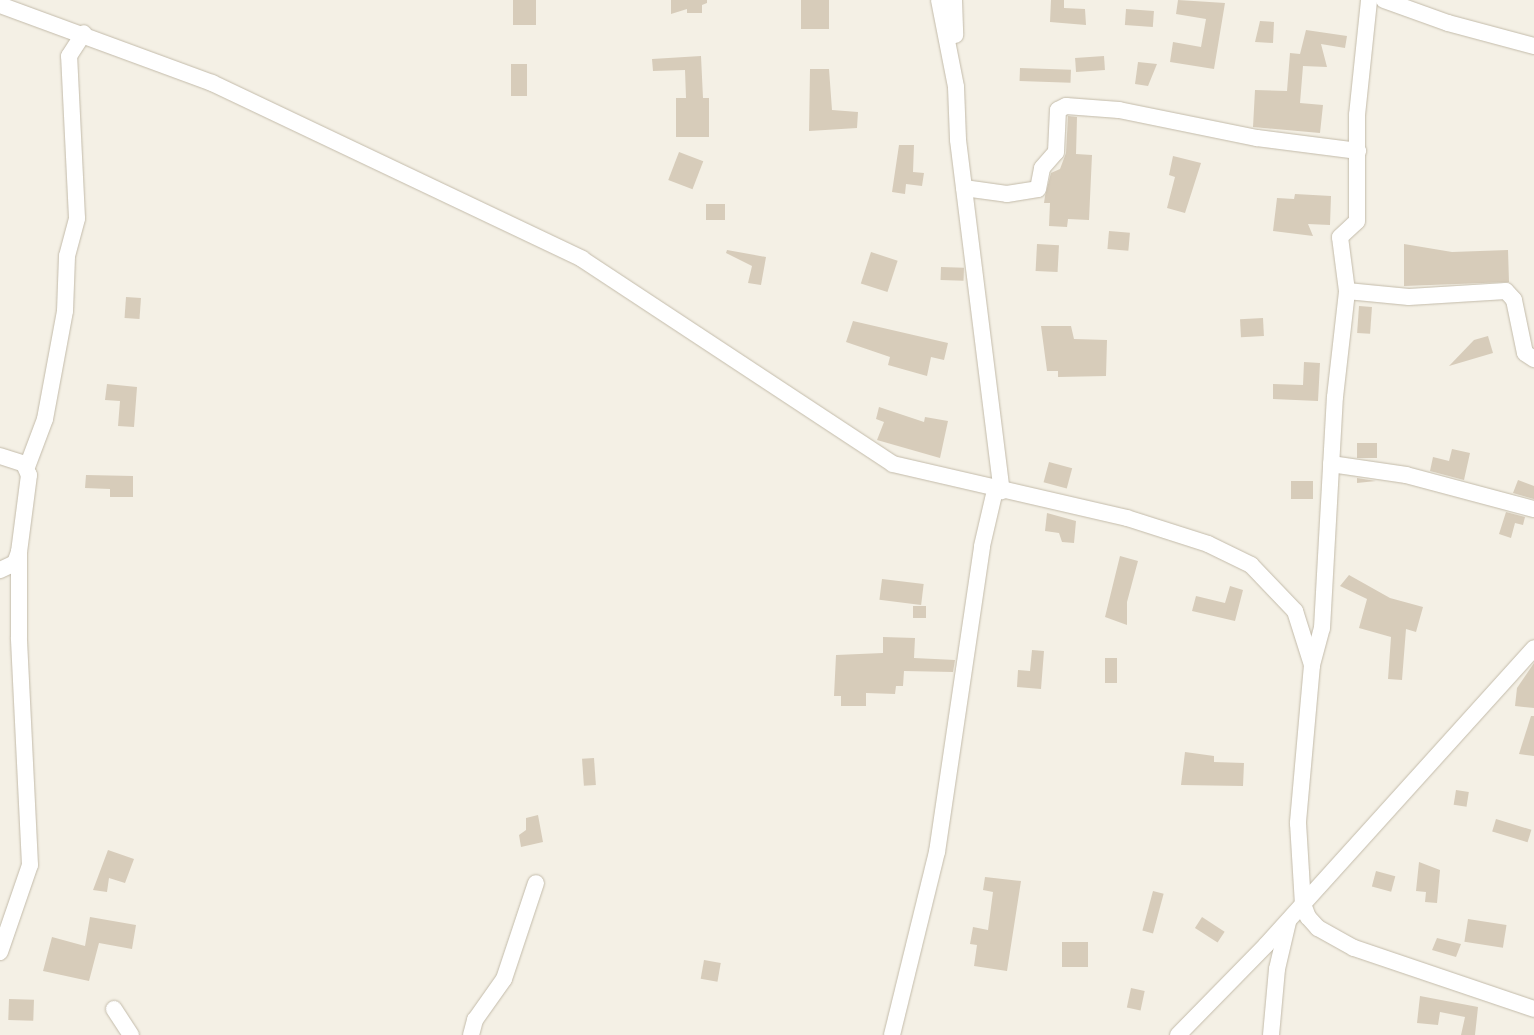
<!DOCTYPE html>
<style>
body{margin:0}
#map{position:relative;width:1534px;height:1035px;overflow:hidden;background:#f4f0e5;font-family:Barlow,sans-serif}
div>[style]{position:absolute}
.building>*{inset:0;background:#d7ccba;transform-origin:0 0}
.roads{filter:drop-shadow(0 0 1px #c3bbaa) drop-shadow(0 0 1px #c3bbaa)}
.minor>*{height:16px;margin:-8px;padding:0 8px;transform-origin:8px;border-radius:8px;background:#fff}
span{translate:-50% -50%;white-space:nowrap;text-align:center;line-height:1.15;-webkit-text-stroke:4.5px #fff;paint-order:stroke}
</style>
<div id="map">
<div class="building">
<i style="left:513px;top:0;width:23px;height:25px"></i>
<i style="clip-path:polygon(671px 0,707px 0,707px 3px,702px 5px,702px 13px,687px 13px,687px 9px,671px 14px)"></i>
<i style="left:801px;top:0;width:28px;height:29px"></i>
<i style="clip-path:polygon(1051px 0,1064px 0,1064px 8px,1085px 9px,1086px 25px,1050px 22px)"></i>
<i style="clip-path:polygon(1178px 0,1225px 3px,1214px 69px,1170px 62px,1173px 42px,1201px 47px,1206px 19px,1176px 14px)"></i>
<i style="left:1126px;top:9px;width:28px;height:16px;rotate:4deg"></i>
<i style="clip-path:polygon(1260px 21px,1274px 22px,1273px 43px,1255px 42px)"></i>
<i style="clip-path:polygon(1306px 30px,1347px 36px,1345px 48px,1321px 44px,1327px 67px,1303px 66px,1300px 103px,1323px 105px,1320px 133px,1253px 127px,1255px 90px,1287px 91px,1290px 53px,1300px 54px)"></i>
<i style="clip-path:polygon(701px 56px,703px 98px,709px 98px,709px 137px,676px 137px,676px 98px,686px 98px,685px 70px,653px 71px,652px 59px)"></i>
<i style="left:1104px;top:56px;width:14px;height:29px;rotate:86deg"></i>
<i style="clip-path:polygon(1138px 62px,1157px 64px,1148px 86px,1135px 84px)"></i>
<i style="left:511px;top:64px;width:16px;height:32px"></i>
<i style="left:1020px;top:68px;width:51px;height:13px;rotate:2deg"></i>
<i style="clip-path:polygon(810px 69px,829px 69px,832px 110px,858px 112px,857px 128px,809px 131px)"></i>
<i style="clip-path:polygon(1068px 116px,1077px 117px,1076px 154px,1092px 155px,1089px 220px,1068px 219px,1067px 227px,1049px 226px,1050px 203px,1044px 203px,1045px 196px,1051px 173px,1060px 169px,1066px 153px)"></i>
<i style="clip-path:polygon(899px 145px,914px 145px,913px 172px,924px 173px,922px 186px,906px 184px,905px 194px,892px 192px)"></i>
<i style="left:679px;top:152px;width:26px;height:30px;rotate:21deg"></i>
<i style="clip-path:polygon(1173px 156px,1201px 163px,1185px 213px,1167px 208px,1175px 177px,1169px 175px)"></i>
<i style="clip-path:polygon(1295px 194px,1331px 196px,1330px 225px,1308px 224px,1313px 236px,1273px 231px,1277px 198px,1294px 199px)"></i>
<i style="left:706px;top:204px;width:19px;height:16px"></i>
<i style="left:1109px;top:231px;width:21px;height:18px;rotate:5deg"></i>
<i style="left:1037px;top:244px;width:22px;height:27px;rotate:3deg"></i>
<i style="clip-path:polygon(1404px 244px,1452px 252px,1508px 250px,1509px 282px,1404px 286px)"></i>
<i style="clip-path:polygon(727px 250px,766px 257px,761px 285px,748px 283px,752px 266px,726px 253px)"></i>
<i style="left:871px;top:252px;width:28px;height:33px;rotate:18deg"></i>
<i style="left:941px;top:267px;width:23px;height:13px;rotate:2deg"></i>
<i style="left:126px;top:297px;width:15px;height:21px;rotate:4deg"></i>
<i style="left:1359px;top:306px;width:13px;height:27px;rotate:4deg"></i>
<i style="left:1263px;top:318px;width:18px;height:23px;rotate:87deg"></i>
<i style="clip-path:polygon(853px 321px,948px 343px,944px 360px,931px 357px,927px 376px,888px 365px,890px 357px,846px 342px)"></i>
<i style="clip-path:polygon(1041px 326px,1071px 326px,1074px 339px,1107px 340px,1106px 376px,1058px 377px,1058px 371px,1047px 371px)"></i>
<i style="clip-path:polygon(1488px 336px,1493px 353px,1449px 366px,1474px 340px)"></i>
<i style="clip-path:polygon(1304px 362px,1320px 363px,1318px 401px,1273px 399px,1273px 384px,1303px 385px)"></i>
<i style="clip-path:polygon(107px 384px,137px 387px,134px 427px,118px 426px,120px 401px,105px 400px)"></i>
<i style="clip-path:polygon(879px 407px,924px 422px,925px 417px,948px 421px,940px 458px,877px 440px,884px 422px,876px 419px)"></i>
<i style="left:1357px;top:443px;width:20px;height:15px"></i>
<i style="clip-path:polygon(1452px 449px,1470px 453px,1464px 480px,1430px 471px,1433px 457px,1449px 461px)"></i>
<i style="left:1049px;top:462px;width:24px;height:21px;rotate:15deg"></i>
<i style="clip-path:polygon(86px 475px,133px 476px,133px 497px,110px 497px,110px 489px,85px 488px)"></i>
<i style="clip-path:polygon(1357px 478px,1376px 481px,1357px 483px)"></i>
<i style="clip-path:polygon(1518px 480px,1534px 486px,1534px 499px,1513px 493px)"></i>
<i style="left:1291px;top:481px;width:22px;height:18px"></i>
<i style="clip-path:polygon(1506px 512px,1525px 517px,1523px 525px,1515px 523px,1511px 538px,1499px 534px)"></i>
<i style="clip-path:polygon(1047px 513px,1076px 521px,1074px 543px,1062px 542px,1059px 533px,1045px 531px)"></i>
<i style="clip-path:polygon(1120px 556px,1138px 561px,1127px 602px,1127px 625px,1105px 617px)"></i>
<i style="clip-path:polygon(1349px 575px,1390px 598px,1423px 607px,1416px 632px,1406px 629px,1402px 680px,1388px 679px,1391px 637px,1359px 628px,1367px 599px,1340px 586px)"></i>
<i style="left:882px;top:579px;width:42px;height:21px;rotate:7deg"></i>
<i style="clip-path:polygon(1230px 586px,1243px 590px,1235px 621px,1192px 611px,1196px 596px,1225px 603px)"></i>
<i style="left:913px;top:606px;width:13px;height:12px"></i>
<i style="clip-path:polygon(883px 637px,915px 638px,914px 658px,955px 660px,953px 672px,904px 671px,903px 686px,896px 686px,895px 694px,866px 693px,866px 706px,841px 706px,841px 696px,834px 696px,836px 655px,883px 653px)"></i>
<i style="clip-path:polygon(1032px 650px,1044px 651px,1041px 689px,1017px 687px,1018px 670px,1030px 671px)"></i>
<i style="left:1105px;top:658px;width:12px;height:25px"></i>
<i style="clip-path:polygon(1534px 663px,1534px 708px,1515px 706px,1517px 688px)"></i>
<i style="clip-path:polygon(1531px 716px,1534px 716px,1534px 756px,1519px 754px)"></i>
<i style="clip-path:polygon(1185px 752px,1214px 756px,1214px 762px,1244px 763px,1243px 786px,1181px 785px)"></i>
<i style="left:594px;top:758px;width:27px;height:12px;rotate:86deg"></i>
<i style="left:1456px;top:790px;width:13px;height:15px;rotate:9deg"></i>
<i style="clip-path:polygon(538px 815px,543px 842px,521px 847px,519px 835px,526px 830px,526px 818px)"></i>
<i style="left:1496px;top:819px;width:37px;height:13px;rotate:17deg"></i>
<i style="clip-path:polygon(108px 850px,134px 859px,125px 883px,109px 878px,107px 892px,93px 890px)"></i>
<i style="clip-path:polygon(1419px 862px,1440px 870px,1437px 903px,1425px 902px,1426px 892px,1416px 891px)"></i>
<i style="left:1376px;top:871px;width:20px;height:16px;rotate:15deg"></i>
<i style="clip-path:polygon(985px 877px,1021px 881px,1007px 971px,974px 966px,977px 945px,970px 944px,973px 927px,988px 930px,993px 892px,983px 890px)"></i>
<i style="left:1153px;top:891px;width:11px;height:41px;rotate:15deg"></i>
<i style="clip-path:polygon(90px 917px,136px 925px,132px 949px,99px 943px,89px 981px,43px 971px,52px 937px,85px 946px)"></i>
<i style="left:1202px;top:917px;width:27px;height:13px;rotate:33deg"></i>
<i style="left:1468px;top:919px;width:39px;height:23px;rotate:9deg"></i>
<i style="clip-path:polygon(1437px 938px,1461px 944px,1456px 957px,1432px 950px)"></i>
<i style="left:1062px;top:942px;width:26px;height:25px"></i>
<i style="left:704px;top:960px;width:17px;height:19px;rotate:10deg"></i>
<i style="left:1131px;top:988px;width:14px;height:20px;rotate:12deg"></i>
<i style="clip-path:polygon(1420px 996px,1478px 1007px,1475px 1035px,1461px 1035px,1465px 1017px,1440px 1012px,1438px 1025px,1417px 1023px)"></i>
<i style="left:9px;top:999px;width:25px;height:21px;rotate:2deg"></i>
</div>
<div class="roads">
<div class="minor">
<i style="left:939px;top:0;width:89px;rotate:78.9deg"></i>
<i style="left:956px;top:87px;width:53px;rotate:87.8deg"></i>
<i style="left:958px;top:140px;width:354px;rotate:82.9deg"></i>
<i style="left:954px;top:0;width:35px;rotate:88deg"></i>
<i style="left:1384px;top:0;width:68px;rotate:19.8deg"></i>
<i style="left:1448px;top:23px;width:89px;rotate:15deg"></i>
<i style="left:0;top:5px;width:226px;rotate:20.2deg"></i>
<i style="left:212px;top:83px;width:410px;rotate:25.4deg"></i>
<i style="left:582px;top:259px;width:372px;rotate:33.4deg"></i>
<i style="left:893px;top:464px;width:240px;rotate:13deg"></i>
<i style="left:1127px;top:518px;width:85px;rotate:17.8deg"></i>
<i style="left:1208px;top:544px;width:48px;rotate:26deg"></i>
<i style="left:1251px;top:565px;width:64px;rotate:46.3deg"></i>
<i style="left:1295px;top:611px;width:57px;rotate:72.5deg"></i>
<i style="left:1312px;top:665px;width:159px;rotate:95.1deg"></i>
<i style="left:1298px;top:823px;width:81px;rotate:86.5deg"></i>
<i style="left:1303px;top:904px;width:14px;rotate:69deg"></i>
<i style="left:1308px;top:917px;width:15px;rotate:48deg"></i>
<i style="left:1318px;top:928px;width:41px;rotate:29.1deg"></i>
<i style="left:1354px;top:948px;width:190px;rotate:18.7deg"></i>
<i style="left:964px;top:188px;width:43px;rotate:7.9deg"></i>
<i style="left:1007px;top:194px;width:31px;rotate:-9deg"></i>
<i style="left:1038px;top:189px;width:21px;rotate:-79deg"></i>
<i style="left:1042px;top:168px;width:21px;rotate:-49deg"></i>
<i style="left:1056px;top:152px;width:42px;rotate:-87.3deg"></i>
<i style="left:1058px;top:110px;width:9px;rotate:-27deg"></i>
<i style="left:1066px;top:106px;width:53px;rotate:4.3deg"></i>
<i style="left:1119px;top:110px;width:141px;rotate:11.5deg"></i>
<i style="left:1257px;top:138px;width:102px;rotate:7.3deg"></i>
<i style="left:1347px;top:291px;width:62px;rotate:5.5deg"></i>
<i style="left:1409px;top:297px;width:97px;rotate:-3.5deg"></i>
<i style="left:1506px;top:291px;width:12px;rotate:48deg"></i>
<i style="left:1514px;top:300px;width:54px;rotate:78.3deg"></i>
<i style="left:1525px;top:353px;width:11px;rotate:34deg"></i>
<i style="left:0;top:456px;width:25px;rotate:18deg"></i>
<i style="left:24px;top:464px;width:12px;rotate:66deg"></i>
<i style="left:29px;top:475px;width:78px;rotate:97.4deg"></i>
<i style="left:19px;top:552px;width:12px;rotate:110deg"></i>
<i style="left:15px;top:563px;width:17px;rotate:155deg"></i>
<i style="left:1331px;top:464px;width:76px;rotate:8.3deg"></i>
<i style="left:1406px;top:475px;width:132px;rotate:14.9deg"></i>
<i style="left:27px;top:467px;width:51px;rotate:-69.4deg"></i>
<i style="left:45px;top:419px;width:110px;rotate:-79.5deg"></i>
<i style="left:65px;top:311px;width:55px;rotate:-87.9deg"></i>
<i style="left:67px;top:256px;width:39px;rotate:-75deg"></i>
<i style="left:77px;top:218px;width:162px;rotate:-92.8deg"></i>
<i style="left:69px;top:56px;width:27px;rotate:-57deg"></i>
<i style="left:1312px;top:665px;width:38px;rotate:-75deg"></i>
<i style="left:1322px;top:628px;width:231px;rotate:-86.8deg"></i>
<i style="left:1335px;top:397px;width:107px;rotate:-83.5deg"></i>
<i style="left:1347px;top:291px;width:54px;rotate:-97.4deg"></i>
<i style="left:1340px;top:237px;width:23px;rotate:-43deg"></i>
<i style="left:1357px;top:221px;width:106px;rotate:-90deg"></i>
<i style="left:1357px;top:115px;width:116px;rotate:-84deg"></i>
<i style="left:0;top:952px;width:92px;rotate:-71deg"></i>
<i style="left:30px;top:865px;width:228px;rotate:-92.8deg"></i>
<i style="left:19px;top:637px;width:85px;rotate:-90deg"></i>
<i style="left:114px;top:1009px;width:31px;rotate:57deg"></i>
<i style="left:471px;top:1035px;width:16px;rotate:-75deg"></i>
<i style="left:475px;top:1020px;width:50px;rotate:-54.7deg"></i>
<i style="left:504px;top:979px;width:101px;rotate:-71.6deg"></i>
<i style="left:892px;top:1035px;width:188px;rotate:-76.2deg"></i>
<i style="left:937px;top:852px;width:309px;rotate:-81.6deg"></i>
<i style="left:982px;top:546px;width:57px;rotate:-76.9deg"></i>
<i style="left:1178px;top:1035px;width:126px;rotate:-45.6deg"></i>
<i style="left:1266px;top:945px;width:400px;rotate:-47.9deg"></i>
<i style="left:1271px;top:1035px;width:66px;rotate:-84.8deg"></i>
<i style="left:1277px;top:969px;width:48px;rotate:-76.8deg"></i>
</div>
</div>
</div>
